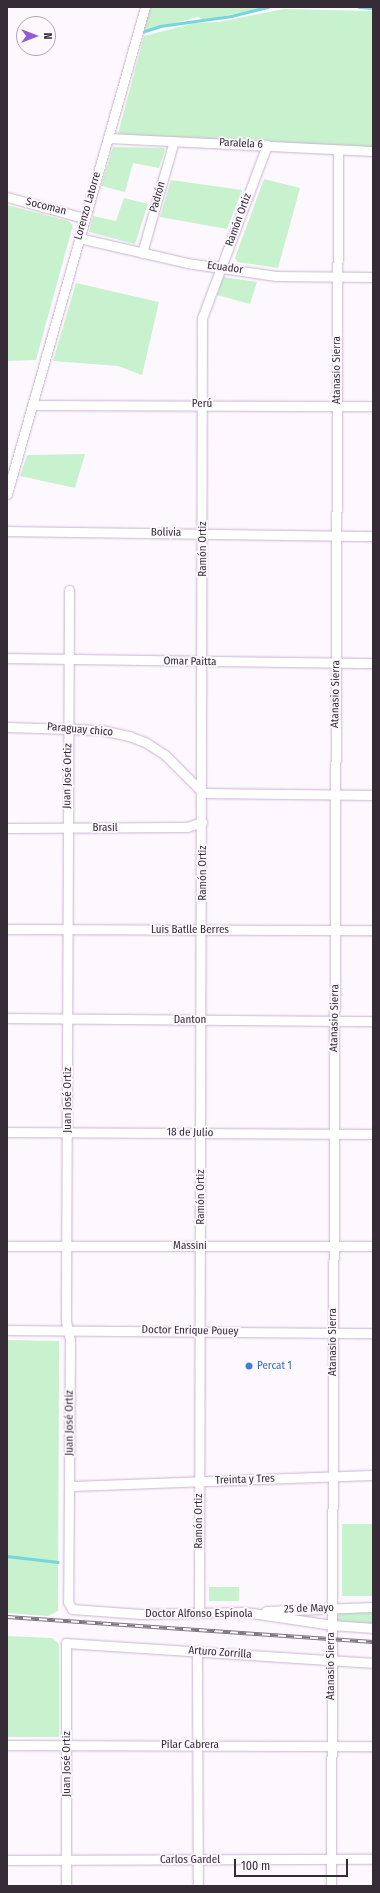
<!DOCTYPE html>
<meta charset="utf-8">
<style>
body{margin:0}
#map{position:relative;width:380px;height:1893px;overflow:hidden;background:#fdf8fe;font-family:"Fira Sans Condensed",sans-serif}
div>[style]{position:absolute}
.green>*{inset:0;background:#c8f1ce;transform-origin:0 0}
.stream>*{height:2.5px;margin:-1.25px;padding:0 1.25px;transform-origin:1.25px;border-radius:1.25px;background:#77d5dc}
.roads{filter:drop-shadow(0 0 1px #cab3d0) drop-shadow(0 0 1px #cab3d0)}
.minor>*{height:9px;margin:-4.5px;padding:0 4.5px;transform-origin:4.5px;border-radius:4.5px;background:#fff}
.rail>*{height:4px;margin-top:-2px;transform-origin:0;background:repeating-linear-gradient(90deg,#fdf8fe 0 8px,#7c757e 0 16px);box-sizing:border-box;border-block:1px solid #7c757e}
.dots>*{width:11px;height:11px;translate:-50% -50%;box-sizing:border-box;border:2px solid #fdf8fe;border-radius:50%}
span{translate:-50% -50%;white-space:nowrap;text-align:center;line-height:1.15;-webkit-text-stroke:3.5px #fdf8fe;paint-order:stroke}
.street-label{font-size:11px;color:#352c38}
.shop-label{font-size:11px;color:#366cbe}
.left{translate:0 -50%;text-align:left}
.frame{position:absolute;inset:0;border:8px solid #352c38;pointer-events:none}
.north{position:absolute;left:16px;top:16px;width:40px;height:40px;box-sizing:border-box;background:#fdf8fe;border:1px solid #ada6af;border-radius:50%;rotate:90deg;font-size:11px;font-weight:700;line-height:16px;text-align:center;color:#352c38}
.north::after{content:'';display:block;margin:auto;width:14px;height:18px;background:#935ad2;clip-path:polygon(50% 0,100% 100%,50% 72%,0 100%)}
.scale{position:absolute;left:234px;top:1859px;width:114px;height:18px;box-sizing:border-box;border:2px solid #352c38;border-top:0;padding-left:5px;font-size:12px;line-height:14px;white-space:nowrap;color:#352c38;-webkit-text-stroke:3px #fdf8fe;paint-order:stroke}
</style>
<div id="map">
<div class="green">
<i style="clip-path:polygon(148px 7px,267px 7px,205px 20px,198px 17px,144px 31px,143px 24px)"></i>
<i style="clip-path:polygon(284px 9px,373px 11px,373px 148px,118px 134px,144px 36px,195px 23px,219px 22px)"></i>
<i style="clip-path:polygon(113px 147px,164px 148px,165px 150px,159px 168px,133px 163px,125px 192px,101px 186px)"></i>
<i style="clip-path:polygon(264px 179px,300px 188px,278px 268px,237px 262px,235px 258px)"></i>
<i style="clip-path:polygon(171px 180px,242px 190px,227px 229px,160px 217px)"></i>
<i style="clip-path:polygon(124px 198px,148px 204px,135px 244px,89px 232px,93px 216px,116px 221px)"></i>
<i style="clip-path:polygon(7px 205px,68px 221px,73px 225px,36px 360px,7px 361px)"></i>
<i style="clip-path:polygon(223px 277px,257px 282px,250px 304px,217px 295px)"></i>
<i style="clip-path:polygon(76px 283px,159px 302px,142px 375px,118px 366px,53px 361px)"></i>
<i style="clip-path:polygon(85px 454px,75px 488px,20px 476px,27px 455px)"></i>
<i style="clip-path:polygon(7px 1340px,59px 1341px,58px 1611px,48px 1616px,7px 1613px)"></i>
<i style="left:373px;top:1524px;width:72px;height:31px;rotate:90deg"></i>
<i style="left:209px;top:1587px;width:30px;height:14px"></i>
<i style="clip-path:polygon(373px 1610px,373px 1625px,337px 1621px,338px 1611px)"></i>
<i style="clip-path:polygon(7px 1636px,52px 1638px,59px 1644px,59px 1737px,7px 1737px)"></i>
</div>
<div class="stream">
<i style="left:359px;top:7px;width:14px;rotate:4deg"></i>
<i style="left:142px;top:32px;width:19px;rotate:-18deg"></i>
<i style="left:160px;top:26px;width:72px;rotate:-8deg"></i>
<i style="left:231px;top:16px;width:38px;rotate:-14deg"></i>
<i style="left:7px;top:1556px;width:51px;rotate:6.7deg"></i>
</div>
<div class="roads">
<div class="minor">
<i style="left:108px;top:138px;width:265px;rotate:2.8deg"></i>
<i style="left:7px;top:197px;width:80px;rotate:15.3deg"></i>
<i style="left:79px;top:238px;width:111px;rotate:13deg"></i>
<i style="left:187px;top:263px;width:90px;rotate:8.3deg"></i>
<i style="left:276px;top:276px;width:97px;rotate:0.6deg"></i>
<i style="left:142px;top:253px;width:116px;rotate:-74.1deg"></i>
<i style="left:32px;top:405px;width:341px;rotate:0.2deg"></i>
<i style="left:7px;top:494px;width:506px;rotate:-74.18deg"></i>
<i style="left:7px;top:531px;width:366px;rotate:0.8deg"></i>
<i style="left:69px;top:590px;width:731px;rotate:90.24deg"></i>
<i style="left:66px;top:1321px;width:19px;rotate:78deg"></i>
<i style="left:70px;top:1340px;width:262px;rotate:90.4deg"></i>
<i style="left:68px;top:1602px;width:8px;rotate:60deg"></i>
<i style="left:72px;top:1609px;width:69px;rotate:4.1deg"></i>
<i style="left:141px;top:1614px;width:104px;rotate:-1.1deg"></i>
<i style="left:245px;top:1612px;width:88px;rotate:8.5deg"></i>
<i style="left:332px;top:1625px;width:41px;rotate:4.2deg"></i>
<i style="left:7px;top:658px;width:366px;rotate:0.8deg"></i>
<i style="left:7px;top:727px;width:94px;rotate:1.8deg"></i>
<i style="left:101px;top:730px;width:29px;rotate:12deg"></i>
<i style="left:129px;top:736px;width:17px;rotate:21deg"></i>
<i style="left:145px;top:742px;width:24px;rotate:33deg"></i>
<i style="left:165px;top:755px;width:54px;rotate:45deg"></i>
<i style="left:203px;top:793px;width:170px;rotate:0.7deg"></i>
<i style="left:7px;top:828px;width:180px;rotate:-0.3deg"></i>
<i style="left:187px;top:827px;width:16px;rotate:-18deg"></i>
<i style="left:7px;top:929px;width:366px;rotate:0.2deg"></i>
<i style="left:7px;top:1018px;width:366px;rotate:0.5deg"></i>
<i style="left:7px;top:1132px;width:366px;rotate:0.3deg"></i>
<i style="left:7px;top:1246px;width:366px"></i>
<i style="left:7px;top:1330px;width:366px;rotate:0.5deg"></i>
<i style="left:70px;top:1486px;width:303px;rotate:-2.1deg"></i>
<i style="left:266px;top:1611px;width:107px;rotate:-2.1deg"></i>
<i style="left:199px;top:1613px;width:1295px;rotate:-89.87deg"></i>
<i style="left:202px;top:318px;width:185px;rotate:-69.4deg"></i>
<i style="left:197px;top:1651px;width:235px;rotate:89.8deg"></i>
<i style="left:7px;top:1745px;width:366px;rotate:0.2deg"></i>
<i style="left:7px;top:1860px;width:366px;rotate:-0.2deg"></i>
<i style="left:66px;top:1886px;width:243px;rotate:-90deg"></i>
<i style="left:66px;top:1643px;width:308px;rotate:3.7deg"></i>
<i style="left:331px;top:1886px;width:1736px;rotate:-89.77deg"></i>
</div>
</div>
<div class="rail">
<i style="left:7px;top:1617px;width:367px;rotate:3.9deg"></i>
</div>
<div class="dots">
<i style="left:249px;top:1366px;background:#3f7fe0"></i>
</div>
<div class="street-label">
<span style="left:241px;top:144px;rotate:3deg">Paralela 6</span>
<span style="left:158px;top:197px;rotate:-74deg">Padrón</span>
<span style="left:88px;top:206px;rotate:-74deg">Lorenzo Latorre</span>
<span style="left:46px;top:207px;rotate:14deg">Socoman</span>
<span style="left:239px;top:220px;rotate:-70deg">Ramón Ortiz</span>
<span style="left:225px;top:268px;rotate:8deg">Ecuador</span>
<span style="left:337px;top:370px;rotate:-90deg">Atanasio Sierra</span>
<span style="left:202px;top:404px">Perú</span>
<span style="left:166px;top:533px;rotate:1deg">Bolivia</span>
<span style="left:203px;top:549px;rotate:-90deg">Ramón Ortiz</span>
<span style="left:190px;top:662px;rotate:1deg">Omar Paitta</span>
<span style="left:336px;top:694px;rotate:-89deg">Atanasio Sierra</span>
<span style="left:80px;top:730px;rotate:5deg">Paraguay chico</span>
<span style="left:68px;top:776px;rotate:-89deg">Juan José Ortiz</span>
<span style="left:105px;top:828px">Brasil</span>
<span style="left:203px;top:873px;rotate:-90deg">Ramón Ortiz</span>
<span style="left:190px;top:930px">Luis Batlle Berres</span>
<span style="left:335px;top:1018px;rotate:-89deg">Atanasio Sierra</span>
<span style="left:190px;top:1020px">Danton</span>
<span style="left:68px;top:1100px;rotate:-90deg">Juan José Ortiz</span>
<span style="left:190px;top:1133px;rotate:1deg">18 de Julio</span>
<span style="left:201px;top:1197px;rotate:-90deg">Ramón Ortiz</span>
<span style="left:190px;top:1246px">Massini</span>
<span style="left:190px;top:1331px;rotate:1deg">Doctor Enrique Pouey</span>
<span style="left:333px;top:1342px;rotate:-90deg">Atanasio Sierra</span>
<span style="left:70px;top:1423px;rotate:-90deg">Juan José Ortiz</span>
<span style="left:245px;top:1480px;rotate:-2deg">Treinta y Tres</span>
<span style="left:199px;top:1521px;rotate:-90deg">Ramón Ortiz</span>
<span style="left:309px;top:1609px;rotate:-2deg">25 de Mayo</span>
<span style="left:199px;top:1614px">Doctor Alfonso Espínola</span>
<span style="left:220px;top:1653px;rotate:4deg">Arturo Zorrilla</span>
<span style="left:331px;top:1666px;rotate:-90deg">Atanasio Sierra</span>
<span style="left:190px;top:1745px">Pilar Cabrera</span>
<span style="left:67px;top:1764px;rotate:-90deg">Juan José Ortiz</span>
<span style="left:190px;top:1860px">Carlos Gardel</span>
</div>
<div class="shop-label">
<span class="left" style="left:257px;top:1366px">Percat 1</span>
</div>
<div class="frame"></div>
<div class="north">N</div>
<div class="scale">100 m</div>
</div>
